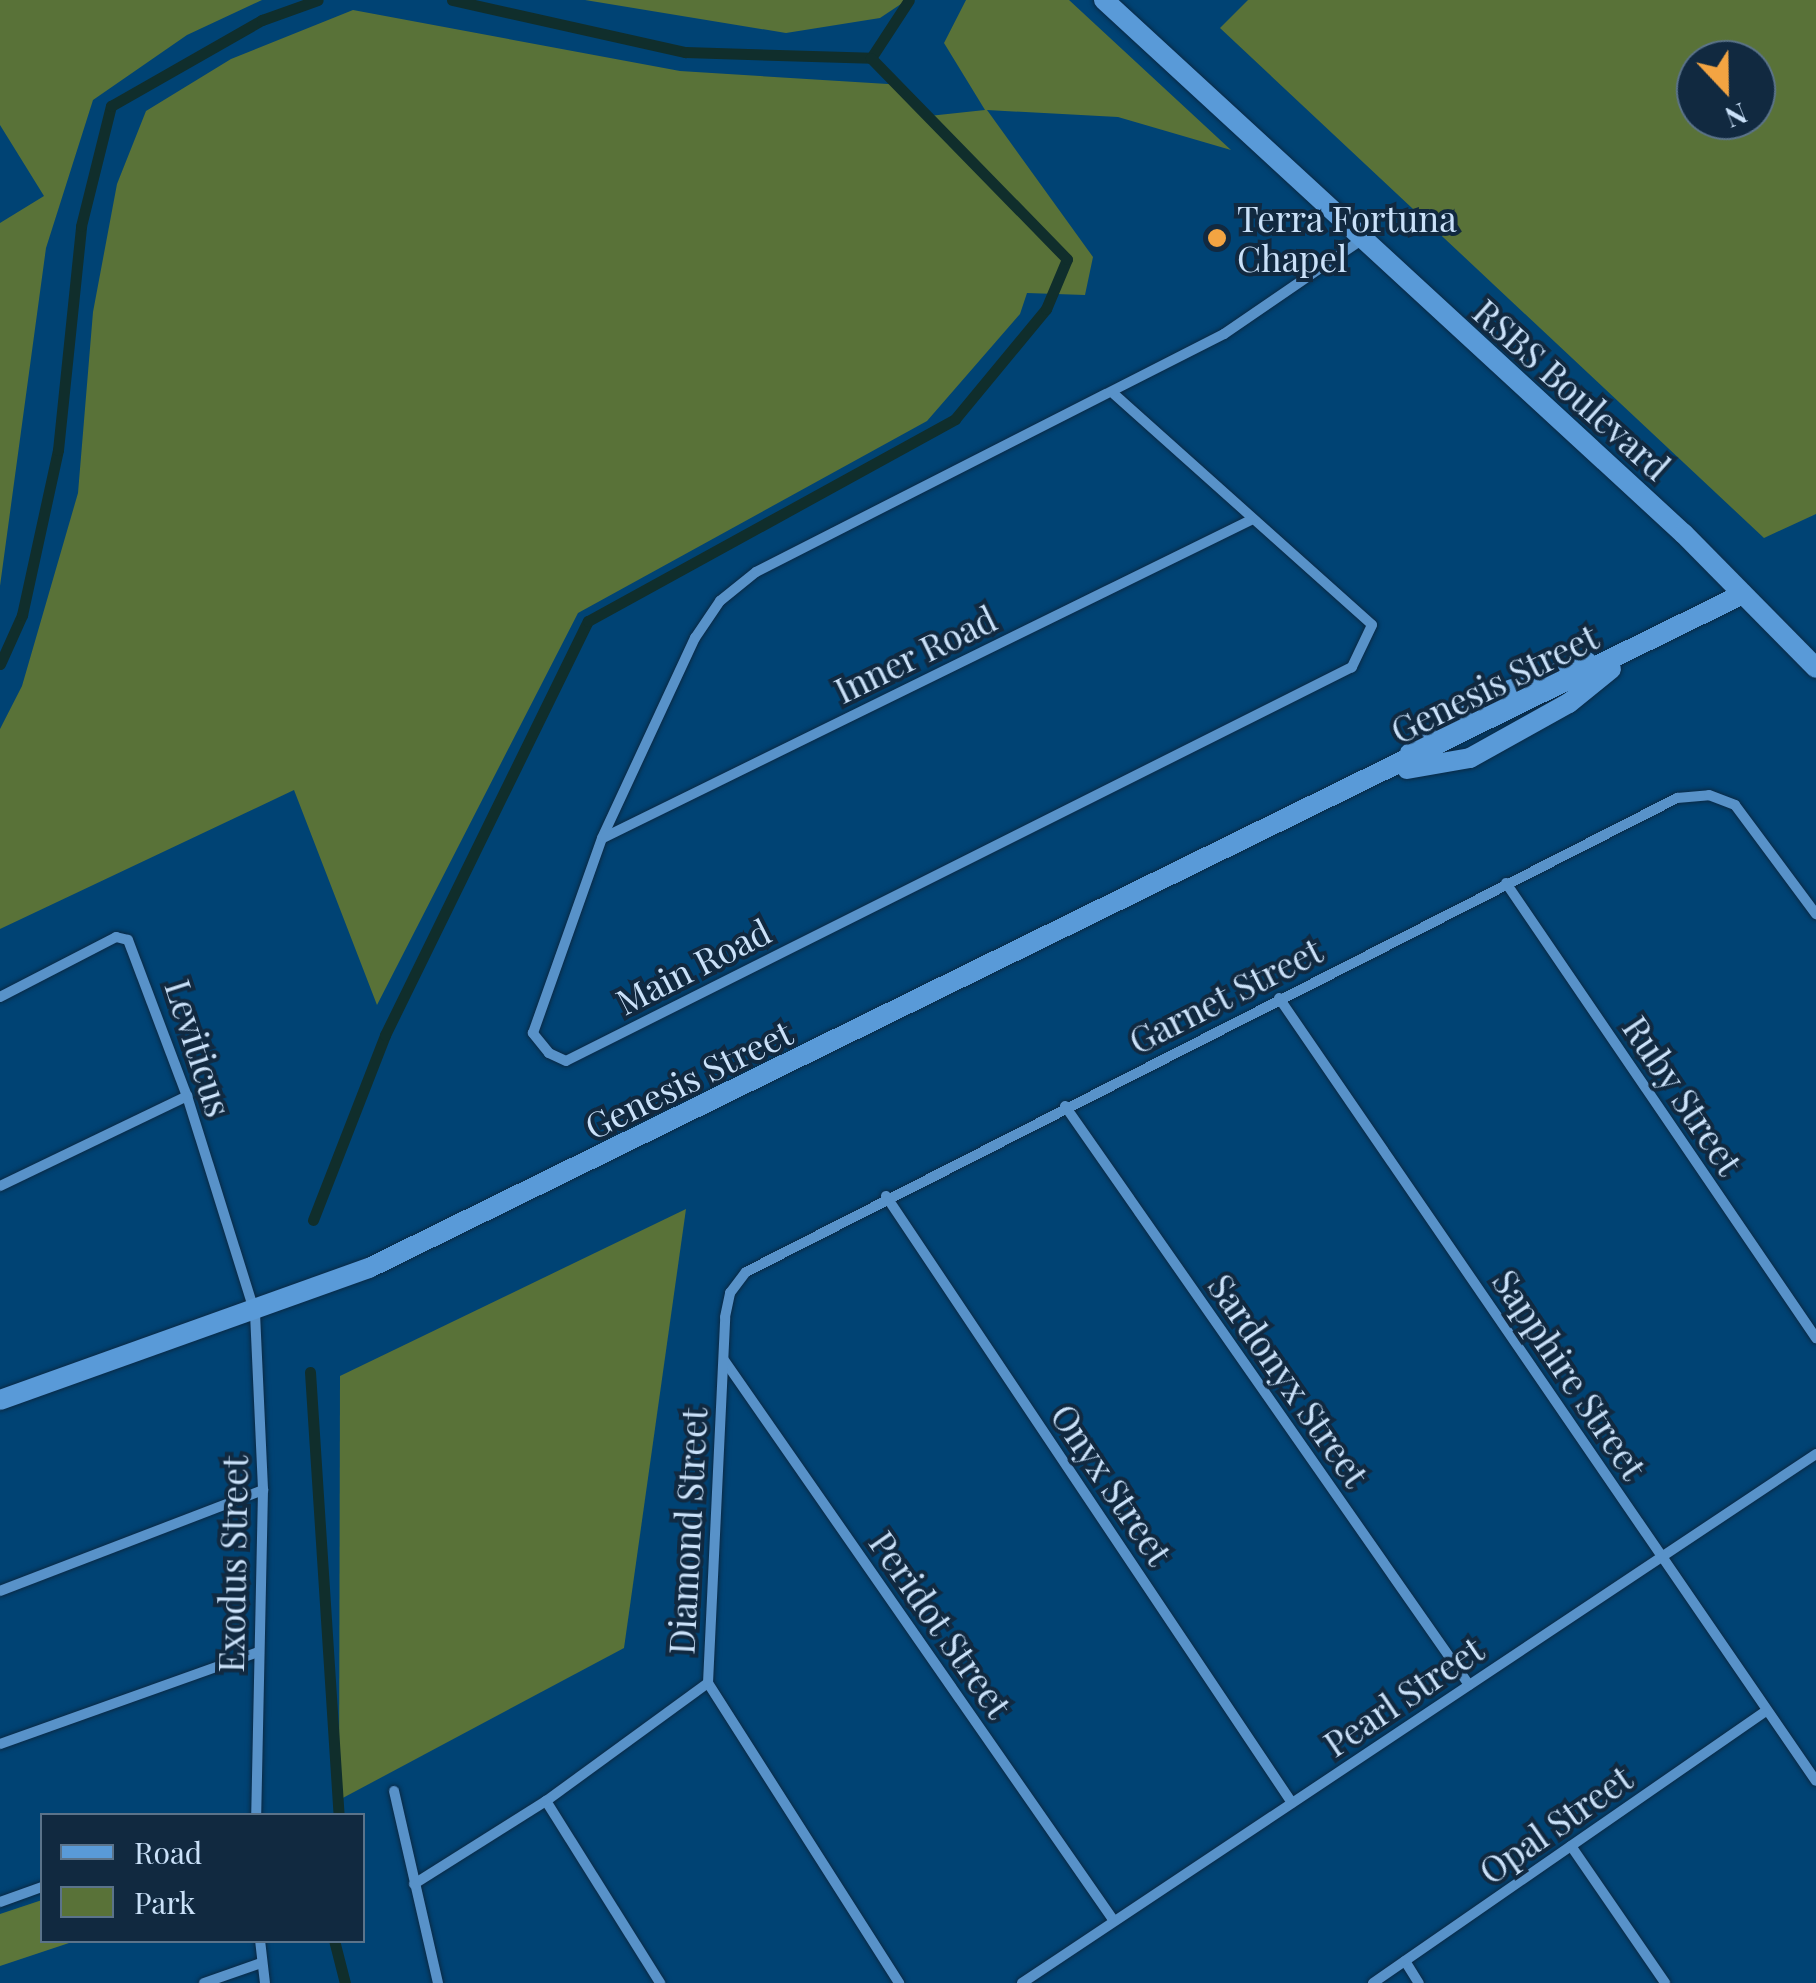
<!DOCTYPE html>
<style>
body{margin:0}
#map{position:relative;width:1816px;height:1983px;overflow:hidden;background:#004374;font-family:"Playfair Display",serif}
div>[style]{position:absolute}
.green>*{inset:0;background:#597238}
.forest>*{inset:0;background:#5c763a}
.stream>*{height:11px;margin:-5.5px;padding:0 5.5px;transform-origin:5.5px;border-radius:5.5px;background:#102e2c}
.roads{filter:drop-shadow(0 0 2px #0a2944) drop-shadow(0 0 2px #0a2944)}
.street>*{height:10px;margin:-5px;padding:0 5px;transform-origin:5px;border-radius:5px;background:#5892c9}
.secondary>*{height:20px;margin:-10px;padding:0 10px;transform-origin:10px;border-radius:10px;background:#599ad8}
.dots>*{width:28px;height:28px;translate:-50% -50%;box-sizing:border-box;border:5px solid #112940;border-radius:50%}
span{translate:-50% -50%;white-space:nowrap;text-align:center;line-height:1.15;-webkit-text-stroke:8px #112940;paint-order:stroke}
.poi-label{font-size:35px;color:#cae1f9}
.left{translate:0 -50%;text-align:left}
.street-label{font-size:35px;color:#cae1f9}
.legend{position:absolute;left:40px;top:1813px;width:325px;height:130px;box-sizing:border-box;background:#112940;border:2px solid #5b738a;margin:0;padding:12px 18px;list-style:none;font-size:30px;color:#cae1f9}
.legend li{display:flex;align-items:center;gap:20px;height:50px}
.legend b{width:50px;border:2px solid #5b738a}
.north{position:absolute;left:1676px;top:40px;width:100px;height:100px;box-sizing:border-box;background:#112940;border:2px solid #5b738a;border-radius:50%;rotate:158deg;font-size:28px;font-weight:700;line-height:40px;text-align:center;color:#cae1f9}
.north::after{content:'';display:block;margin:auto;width:35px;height:45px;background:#f3a442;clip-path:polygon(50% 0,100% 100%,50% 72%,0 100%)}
</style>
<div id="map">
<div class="green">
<i style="clip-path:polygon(0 0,262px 0,187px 35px,93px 100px,46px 248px,0 586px,0 223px,44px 196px,0 125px)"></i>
<i style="clip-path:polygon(585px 0,907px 0,880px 18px,786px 33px)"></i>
<i style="clip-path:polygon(966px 0,1069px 0,1231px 150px,1118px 117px,987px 110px,1093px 257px,1085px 295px,1027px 293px,1020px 314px,927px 421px,578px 613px,377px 1005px,294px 790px,0 929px,0 729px,22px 686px,78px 493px,93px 312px,117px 184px,146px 111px,231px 59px,353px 10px,680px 71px,904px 85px,929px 116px,985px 110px,944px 43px)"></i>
<i style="clip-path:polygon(evenodd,1248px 0,1816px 0,1816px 514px,1764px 538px,1220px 28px,1248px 0,1696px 60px,1756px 60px,1756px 120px,1696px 120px,1696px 60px)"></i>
<i style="clip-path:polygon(686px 1209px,624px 1648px,339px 1800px,340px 1376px)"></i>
</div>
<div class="forest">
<i style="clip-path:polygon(42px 1900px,42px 1940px,75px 1941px,0 1966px,0 1914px)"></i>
</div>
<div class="stream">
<i style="left:452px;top:0;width:239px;rotate:12.6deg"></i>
<i style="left:685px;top:52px;width:186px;rotate:1.8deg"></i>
<i style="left:871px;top:58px;width:69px;rotate:-56.8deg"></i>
<i style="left:0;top:664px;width:54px;rotate:-65.8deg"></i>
<i style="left:22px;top:615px;width:169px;rotate:-77.7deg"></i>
<i style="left:58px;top:450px;width:225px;rotate:-84.1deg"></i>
<i style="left:81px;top:226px;width:124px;rotate:-76deg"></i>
<i style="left:111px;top:106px;width:174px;rotate:-29.7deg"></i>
<i style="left:262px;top:20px;width:59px;rotate:-19.7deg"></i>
<i style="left:313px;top:1220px;width:199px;rotate:-68.7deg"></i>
<i style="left:385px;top:1035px;width:461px;rotate:-63.9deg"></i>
<i style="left:588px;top:621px;width:419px;rotate:-28.8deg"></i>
<i style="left:955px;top:419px;width:143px;rotate:-50.4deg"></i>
<i style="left:1046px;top:309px;width:54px;rotate:-67.2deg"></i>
<i style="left:1067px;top:259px;width:281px;rotate:-134.3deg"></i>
<i style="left:310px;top:1372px;width:445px;rotate:86.3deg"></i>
<i style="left:334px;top:1940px;width:44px;rotate:75.7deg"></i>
</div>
<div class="roads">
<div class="street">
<i style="left:1114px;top:394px;width:346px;rotate:41.8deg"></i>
<i style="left:1372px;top:625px;width:47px;rotate:115.5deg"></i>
<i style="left:1352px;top:667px;width:879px;rotate:153.38deg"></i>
<i style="left:566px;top:1061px;width:19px;rotate:-155deg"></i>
<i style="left:549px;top:1053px;width:26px;rotate:-129deg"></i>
<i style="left:533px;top:1033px;width:207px;rotate:-70.5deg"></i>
<i style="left:602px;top:838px;width:221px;rotate:-65.1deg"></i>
<i style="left:695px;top:638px;width:45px;rotate:-56deg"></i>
<i style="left:720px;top:601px;width:46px;rotate:-38.9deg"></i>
<i style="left:756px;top:572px;width:525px;rotate:-26.96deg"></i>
<i style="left:1224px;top:334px;width:165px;rotate:-34.4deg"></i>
<i style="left:603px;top:838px;width:724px;rotate:-26.14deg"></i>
<i style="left:1506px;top:883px;width:551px;rotate:55.73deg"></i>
<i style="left:0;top:997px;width:131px;rotate:-27.3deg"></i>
<i style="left:116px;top:937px;width:12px;rotate:14deg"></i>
<i style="left:128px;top:940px;width:167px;rotate:69.3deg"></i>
<i style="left:187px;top:1096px;width:227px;rotate:72.6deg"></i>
<i style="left:255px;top:1313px;width:177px;rotate:87.4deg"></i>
<i style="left:263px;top:1490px;width:326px;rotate:91.2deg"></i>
<i style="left:1279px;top:998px;width:949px;rotate:55.56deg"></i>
<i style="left:1065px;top:1106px;width:706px;rotate:55.09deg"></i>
<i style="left:0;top:1186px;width:208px;rotate:-25.7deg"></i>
<i style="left:886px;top:1196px;width:730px;rotate:56.22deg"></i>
<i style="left:724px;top:1360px;width:683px;rotate:55.19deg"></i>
<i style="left:0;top:1591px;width:282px;rotate:-21deg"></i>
<i style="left:708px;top:1683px;width:356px;rotate:57.5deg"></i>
<i style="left:0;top:1744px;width:274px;rotate:-19.6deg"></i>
<i style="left:394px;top:1791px;width:197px;rotate:77.1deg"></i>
<i style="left:546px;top:1801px;width:215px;rotate:57.9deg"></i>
<i style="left:1571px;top:1846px;width:166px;rotate:55.5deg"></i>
<i style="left:414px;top:1884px;width:156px;rotate:-32.2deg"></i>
<i style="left:546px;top:1801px;width:200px;rotate:-36.1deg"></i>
<i style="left:708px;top:1683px;width:366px;rotate:-87.3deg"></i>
<i style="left:725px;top:1317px;width:25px;rotate:-78deg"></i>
<i style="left:730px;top:1293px;width:26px;rotate:-53deg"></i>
<i style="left:746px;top:1272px;width:1045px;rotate:-26.98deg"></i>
<i style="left:1677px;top:798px;width:32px;rotate:-5deg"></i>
<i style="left:1709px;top:795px;width:28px;rotate:21deg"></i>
<i style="left:1735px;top:805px;width:136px;rotate:53.4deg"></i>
<i style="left:0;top:1902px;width:45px;rotate:-19.7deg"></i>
<i style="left:260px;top:1940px;width:43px;rotate:83.4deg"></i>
<i style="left:1405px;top:1961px;width:26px;rotate:58deg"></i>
<i style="left:204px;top:1983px;width:60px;rotate:-19.3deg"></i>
<i style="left:1022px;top:1983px;width:954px;rotate:-33.67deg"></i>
<i style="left:1373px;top:1983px;width:479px;rotate:-34.7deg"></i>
</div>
<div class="secondary">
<i style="left:1104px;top:0;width:788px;rotate:42.64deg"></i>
<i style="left:1684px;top:534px;width:188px;rotate:45.4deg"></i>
<i style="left:1410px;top:753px;width:104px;rotate:-34deg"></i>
<i style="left:1496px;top:695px;width:97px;rotate:-19.9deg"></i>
<i style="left:1407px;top:769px;width:64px;rotate:-9.9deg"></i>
<i style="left:1470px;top:758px;width:113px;rotate:-29.1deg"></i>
<i style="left:1569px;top:703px;width:54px;rotate:-39deg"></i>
<i style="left:0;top:1400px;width:392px;rotate:-19.7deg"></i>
<i style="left:369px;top:1268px;width:1530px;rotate:-26.13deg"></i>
</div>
</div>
<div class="dots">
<i style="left:1217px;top:238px;background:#f3a442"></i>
</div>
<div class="poi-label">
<span class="left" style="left:1237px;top:238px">Terra Fortuna<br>Chapel</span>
</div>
<div class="street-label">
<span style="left:1572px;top:389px;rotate:42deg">RSBS Boulevard</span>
<span style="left:915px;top:654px;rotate:-26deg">Inner Road</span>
<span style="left:1494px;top:683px;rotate:-26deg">Genesis Street</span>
<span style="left:693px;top:966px;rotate:-27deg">Main Road</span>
<span style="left:1225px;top:995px;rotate:-27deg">Garnet Street</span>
<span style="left:199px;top:1048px;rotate:72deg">Leviticus</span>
<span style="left:688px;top:1079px;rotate:-26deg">Genesis Street</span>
<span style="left:1683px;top:1095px;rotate:56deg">Ruby Street</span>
<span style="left:1570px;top:1374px;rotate:56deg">Sapphire Street</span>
<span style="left:1289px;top:1380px;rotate:55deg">Sardonyx Street</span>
<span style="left:1112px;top:1484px;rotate:56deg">Onyx Street</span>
<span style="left:687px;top:1531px;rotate:-87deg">Diamond Street</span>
<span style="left:232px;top:1564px;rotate:-89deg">Exodus Street</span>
<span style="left:941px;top:1624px;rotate:55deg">Peridot Street</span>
<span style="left:1403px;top:1696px;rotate:-34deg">Pearl Street</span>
<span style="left:1555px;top:1824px;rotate:-35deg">Opal Street</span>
</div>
<ul class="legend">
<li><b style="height:12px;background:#599ad8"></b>Road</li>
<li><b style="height:28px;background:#597238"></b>Park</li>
</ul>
<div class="north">N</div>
</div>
